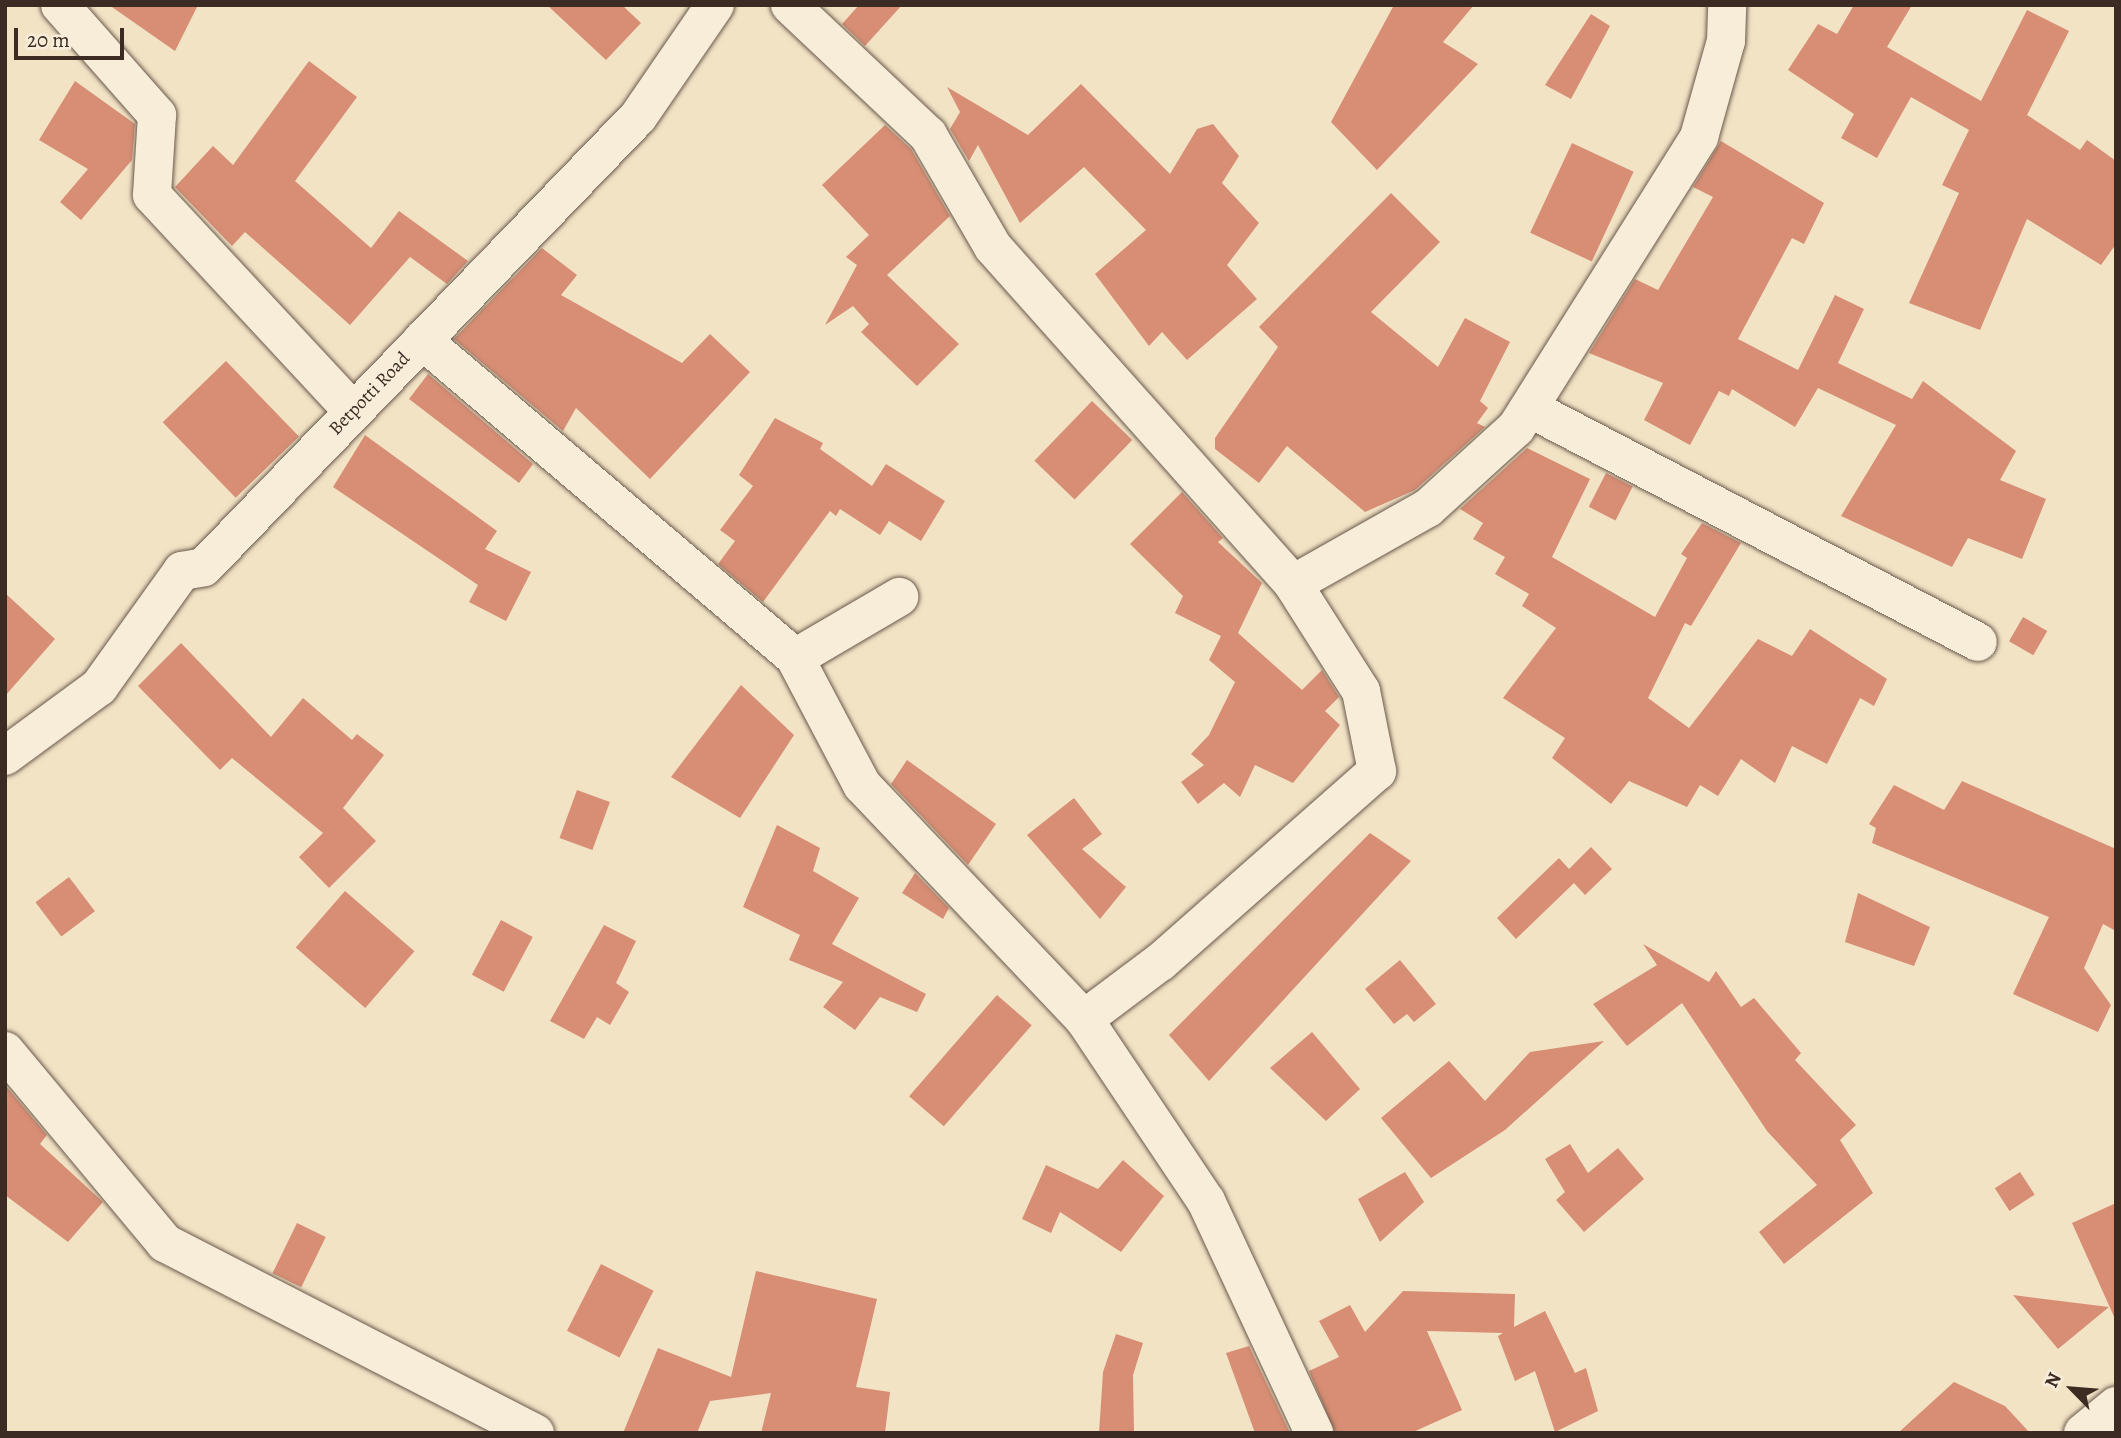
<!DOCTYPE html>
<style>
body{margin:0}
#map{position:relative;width:2121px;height:1438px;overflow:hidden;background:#f2e3c5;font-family:Alegreya,serif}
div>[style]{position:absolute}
.building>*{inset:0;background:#d78e75;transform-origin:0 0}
.roads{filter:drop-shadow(0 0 2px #6a594c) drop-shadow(0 0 2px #6a594c)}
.minor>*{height:38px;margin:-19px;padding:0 19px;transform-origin:19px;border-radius:19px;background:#f7edd9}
span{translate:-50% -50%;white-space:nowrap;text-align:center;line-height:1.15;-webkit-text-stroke:7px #f7edd9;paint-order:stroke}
.street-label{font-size:19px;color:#3c2b23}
.frame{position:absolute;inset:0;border:7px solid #3c2b23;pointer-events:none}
.north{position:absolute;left:2037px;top:1354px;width:70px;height:70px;-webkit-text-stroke:5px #f7edd9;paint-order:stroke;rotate:295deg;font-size:19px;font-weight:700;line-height:28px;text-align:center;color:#3c2b23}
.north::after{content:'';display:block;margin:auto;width:24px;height:32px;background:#3c2b23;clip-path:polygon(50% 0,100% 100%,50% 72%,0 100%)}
.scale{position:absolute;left:14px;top:28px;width:110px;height:32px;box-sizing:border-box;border:4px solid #3c2b23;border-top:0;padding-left:9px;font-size:21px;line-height:24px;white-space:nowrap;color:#3c2b23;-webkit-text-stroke:5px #f7edd9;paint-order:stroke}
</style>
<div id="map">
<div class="building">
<i style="clip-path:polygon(109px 5px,198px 5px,175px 51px)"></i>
<i style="clip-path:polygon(547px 5px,622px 5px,641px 23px,606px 60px)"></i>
<i style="clip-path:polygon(859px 5px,902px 5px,865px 46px,842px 24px)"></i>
<i style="clip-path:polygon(1394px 5px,1474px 5px,1443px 42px,1478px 64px,1377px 170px,1331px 122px)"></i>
<i style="clip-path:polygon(1854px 5px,1912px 5px,1887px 47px,1981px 101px,2027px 10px,2069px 31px,2027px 115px,2080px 150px,2087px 140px,2116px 161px,2116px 244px,2101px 265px,2027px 219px,1980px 330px,1909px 303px,1959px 193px,1942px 185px,1969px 130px,1911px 97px,1877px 158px,1841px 138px,1854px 114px,1788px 70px,1818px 24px,1837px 34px)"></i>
<i style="clip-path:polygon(1591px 14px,1610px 26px,1571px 99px,1545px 85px)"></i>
<i style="clip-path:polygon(309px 61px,357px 97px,295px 181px,371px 248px,399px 211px,468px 261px,447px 284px,410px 257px,350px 325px,245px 232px,232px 246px,175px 187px,213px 146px,233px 165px)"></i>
<i style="clip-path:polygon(75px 81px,135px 124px,132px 160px,81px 220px,60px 202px,88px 169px,39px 140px)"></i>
<i style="clip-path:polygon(1081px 84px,1170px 174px,1197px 129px,1213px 124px,1239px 156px,1222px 183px,1259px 223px,1227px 265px,1257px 299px,1187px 360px,1162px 332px,1149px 346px,1095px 274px,1146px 230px,1084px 167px,1020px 223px,978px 145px,969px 161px,950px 129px,960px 112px,947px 87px,1028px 135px)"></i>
<i style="clip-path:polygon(885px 125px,911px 149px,950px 216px,887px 275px,959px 344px,917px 386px,861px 332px,869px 324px,853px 306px,825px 325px,857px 265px,846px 257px,869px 235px,822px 185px)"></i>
<i style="clip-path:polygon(1721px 141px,1824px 203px,1804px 244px,1792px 238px,1738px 339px,1798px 370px,1835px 295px,1864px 309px,1838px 363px,1912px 399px,1923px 381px,2016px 451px,2000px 480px,2046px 499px,2022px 559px,1968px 538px,1952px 567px,1841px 516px,1896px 425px,1818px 388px,1795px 427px,1732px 389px,1729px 396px,1719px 391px,1690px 445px,1644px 420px,1663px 383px,1589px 353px,1635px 279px,1658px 290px,1713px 197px,1693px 187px)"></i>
<i style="left:1572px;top:143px;width:68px;height:99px;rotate:25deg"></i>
<i style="clip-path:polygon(1391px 193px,1440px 242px,1371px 312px,1438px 367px,1465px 318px,1510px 342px,1480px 401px,1488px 408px,1477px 423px,1485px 427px,1415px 490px,1365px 512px,1287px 446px,1259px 483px,1215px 449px,1215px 438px,1278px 347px,1259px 327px)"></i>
<i style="clip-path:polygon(542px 248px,577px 275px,561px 295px,682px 363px,710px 334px,750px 372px,650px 479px,576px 408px,563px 431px,454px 339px)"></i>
<i style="left:226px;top:361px;width:105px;height:88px;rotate:46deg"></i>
<i style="clip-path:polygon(428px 374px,533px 464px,519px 483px,409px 399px)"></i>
<i style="left:1092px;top:401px;width:56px;height:83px;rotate:44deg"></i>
<i style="clip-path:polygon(775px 418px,823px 443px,820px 449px,872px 486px,886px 464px,945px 501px,921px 541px,889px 521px,880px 535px,840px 509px,836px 516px,830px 511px,763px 602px,718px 564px,735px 541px,720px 530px,753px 486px,739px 475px)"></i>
<i style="clip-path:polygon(365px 435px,497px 531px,485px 549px,531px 572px,506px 621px,469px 602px,478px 585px,333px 487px)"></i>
<i style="clip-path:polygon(1527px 448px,1590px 479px,1552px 557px,1655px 617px,1687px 558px,1681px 554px,1702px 523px,1741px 543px,1691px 626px,1685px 623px,1648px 698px,1689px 728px,1758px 639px,1792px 656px,1810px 629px,1887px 679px,1874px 706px,1860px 698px,1827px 764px,1792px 746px,1775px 783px,1741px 759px,1718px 796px,1700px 785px,1687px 807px,1629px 781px,1611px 804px,1552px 758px,1565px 738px,1503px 698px,1556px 628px,1522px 606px,1529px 594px,1495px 574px,1505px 557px,1473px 539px,1483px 523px,1460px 509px)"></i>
<i style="left:1606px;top:473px;width:30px;height:38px;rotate:27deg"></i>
<i style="clip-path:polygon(1182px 492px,1223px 538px,1218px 542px,1262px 583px,1238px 633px,1302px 690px,1322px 670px,1339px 697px,1325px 711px,1340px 725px,1293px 783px,1255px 765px,1240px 797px,1224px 783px,1198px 804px,1181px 782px,1204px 765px,1191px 754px,1209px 735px,1235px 682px,1209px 660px,1221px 636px,1175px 613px,1183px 596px,1130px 544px)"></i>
<i style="clip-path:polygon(5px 593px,55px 639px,5px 696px)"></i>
<i style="left:2023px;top:617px;width:28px;height:28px;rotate:30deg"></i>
<i style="clip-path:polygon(181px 643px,271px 737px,303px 698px,352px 740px,357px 734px,384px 755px,343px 808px,376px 841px,329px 888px,299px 857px,323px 833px,232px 758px,220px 770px,138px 686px)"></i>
<i style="clip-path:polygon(741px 685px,794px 735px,740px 818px,671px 777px)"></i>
<i style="clip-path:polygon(907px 760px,996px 824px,968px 865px,891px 784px)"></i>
<i style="clip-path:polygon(1962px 781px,2116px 849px,2116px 931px,2103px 924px,2084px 968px,2111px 1005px,2098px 1032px,2013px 994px,2049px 917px,1872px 843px,1876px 828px,1869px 824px,1894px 785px,1944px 810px)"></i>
<i style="left:577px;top:790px;width:35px;height:51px;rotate:20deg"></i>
<i style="clip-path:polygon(1074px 798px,1102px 834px,1082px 849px,1126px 887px,1100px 919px,1027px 835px)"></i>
<i style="clip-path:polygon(777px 825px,820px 848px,813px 871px,859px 898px,832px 944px,926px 994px,917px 1012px,880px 997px,855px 1030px,823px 1007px,843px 982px,789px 960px,800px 935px,743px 907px)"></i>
<i style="clip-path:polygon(1370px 833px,1411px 861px,1209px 1081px,1169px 1035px)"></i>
<i style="clip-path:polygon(1591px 847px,1612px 869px,1585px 895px,1574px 883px,1516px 939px,1497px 918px,1559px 858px,1569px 869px)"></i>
<i style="clip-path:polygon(915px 873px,949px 908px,943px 919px,902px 893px)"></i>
<i style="left:69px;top:877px;width:43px;height:42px;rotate:53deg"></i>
<i style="left:345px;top:891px;width:92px;height:75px;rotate:41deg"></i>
<i style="clip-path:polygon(1858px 893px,1930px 927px,1914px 966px,1845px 942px)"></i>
<i style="left:501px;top:920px;width:36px;height:62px;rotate:28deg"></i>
<i style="clip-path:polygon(604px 925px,636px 941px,616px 983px,629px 992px,610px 1025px,597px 1017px,584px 1039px,550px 1021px)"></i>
<i style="clip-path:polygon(1643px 944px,1709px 982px,1716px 971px,1741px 1007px,1754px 998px,1801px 1053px,1795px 1060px,1856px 1125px,1840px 1140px,1873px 1193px,1784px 1264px,1759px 1232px,1817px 1185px,1767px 1131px,1682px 1003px,1627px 1046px,1593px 1004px,1657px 965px)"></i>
<i style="clip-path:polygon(1400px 960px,1436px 1004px,1414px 1022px,1407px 1014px,1394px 1024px,1365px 989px)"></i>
<i style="left:997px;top:995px;width:46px;height:134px;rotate:41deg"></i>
<i style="clip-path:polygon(1312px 1032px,1360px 1089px,1326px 1121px,1270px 1068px)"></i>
<i style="clip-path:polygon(1604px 1041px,1505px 1130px,1431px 1178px,1381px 1118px,1449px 1061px,1485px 1101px,1530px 1052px)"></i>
<i style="clip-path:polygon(5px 1085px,47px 1135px,40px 1144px,103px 1202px,68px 1242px,5px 1195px)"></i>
<i style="clip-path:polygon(1570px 1144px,1588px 1173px,1618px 1148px,1644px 1179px,1584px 1232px,1556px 1200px,1565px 1192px,1545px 1159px)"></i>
<i style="clip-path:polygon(1123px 1160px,1164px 1196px,1121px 1252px,1060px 1212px,1051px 1233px,1022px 1219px,1046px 1165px,1098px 1189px)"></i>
<i style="clip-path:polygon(1405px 1172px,1424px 1202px,1380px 1242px,1358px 1199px)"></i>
<i style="left:2020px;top:1172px;width:27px;height:30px;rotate:57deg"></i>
<i style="clip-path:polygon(2116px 1203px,2116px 1321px,2072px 1223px)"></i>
<i style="left:297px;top:1223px;width:32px;height:56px;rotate:26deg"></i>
<i style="left:601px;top:1264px;width:59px;height:75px;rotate:27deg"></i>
<i style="clip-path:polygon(756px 1271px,877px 1299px,856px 1387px,890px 1392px,885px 1433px,761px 1433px,771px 1393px,710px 1401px,697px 1433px,623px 1433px,658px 1348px,731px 1377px)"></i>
<i style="clip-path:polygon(1403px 1291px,1515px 1294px,1514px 1327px,1545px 1311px,1575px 1373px,1586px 1368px,1598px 1411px,1555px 1432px,1535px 1371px,1515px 1381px,1498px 1336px,1503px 1333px,1427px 1331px,1462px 1410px,1411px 1433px,1335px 1433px,1309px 1371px,1339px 1357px,1319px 1321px,1350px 1305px,1365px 1332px)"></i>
<i style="clip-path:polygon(2013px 1295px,2109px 1307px,2058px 1349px)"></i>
<i style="clip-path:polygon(1116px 1334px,1143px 1343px,1133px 1375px,1134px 1433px,1099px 1433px,1103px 1372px)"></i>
<i style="clip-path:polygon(1249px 1346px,1290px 1433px,1255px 1433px,1226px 1353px)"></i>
<i style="clip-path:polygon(1954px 1382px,2005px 1406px,2030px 1433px,1898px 1433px)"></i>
</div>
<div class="roads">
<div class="minor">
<i style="left:60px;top:5px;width:147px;rotate:48.6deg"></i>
<i style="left:157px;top:115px;width:80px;rotate:93.6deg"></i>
<i style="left:152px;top:195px;width:295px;rotate:47.1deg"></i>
<i style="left:790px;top:5px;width:190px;rotate:43.3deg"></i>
<i style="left:928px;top:135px;width:129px;rotate:59.9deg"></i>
<i style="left:993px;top:247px;width:451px;rotate:48.3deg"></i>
<i style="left:1293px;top:584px;width:127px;rotate:57.6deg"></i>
<i style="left:1361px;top:691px;width:82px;rotate:78.7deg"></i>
<i style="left:1377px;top:771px;width:289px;rotate:138.6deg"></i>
<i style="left:1160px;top:962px;width:95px;rotate:143.1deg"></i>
<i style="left:422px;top:340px;width:490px;rotate:40.4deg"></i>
<i style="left:795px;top:658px;width:144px;rotate:62.2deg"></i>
<i style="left:862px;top:785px;width:323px;rotate:46.5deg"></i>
<i style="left:1084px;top:1019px;width:219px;rotate:56.2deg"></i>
<i style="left:1206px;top:1201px;width:256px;rotate:65deg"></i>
<i style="left:1529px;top:408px;width:506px;rotate:27.53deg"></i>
<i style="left:1293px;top:584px;width:155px;rotate:-29.4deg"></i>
<i style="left:1428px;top:508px;width:119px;rotate:-42.3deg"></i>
<i style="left:1516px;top:428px;width:344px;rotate:-57.8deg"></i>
<i style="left:1699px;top:137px;width:100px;rotate:-74.3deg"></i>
<i style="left:1726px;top:41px;width:36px;rotate:-88deg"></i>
<i style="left:795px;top:658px;width:121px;rotate:-30.4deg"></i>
<i style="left:5px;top:756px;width:117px;rotate:-36.3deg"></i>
<i style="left:99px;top:687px;width:143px;rotate:-54.4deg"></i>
<i style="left:182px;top:571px;width:22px;rotate:-10deg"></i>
<i style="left:204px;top:567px;width:625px;rotate:-46.04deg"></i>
<i style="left:638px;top:117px;width:136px;rotate:-55.5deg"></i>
<i style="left:5px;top:1051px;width:250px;rotate:50.2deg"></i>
<i style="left:165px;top:1243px;width:416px;rotate:27.2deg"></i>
<i style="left:2083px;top:1433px;width:43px;rotate:-39.3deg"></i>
</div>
</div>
<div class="street-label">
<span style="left:370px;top:394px;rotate:-46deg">Betpotti Road</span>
</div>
<div class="frame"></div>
<div class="north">N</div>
<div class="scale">20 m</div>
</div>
